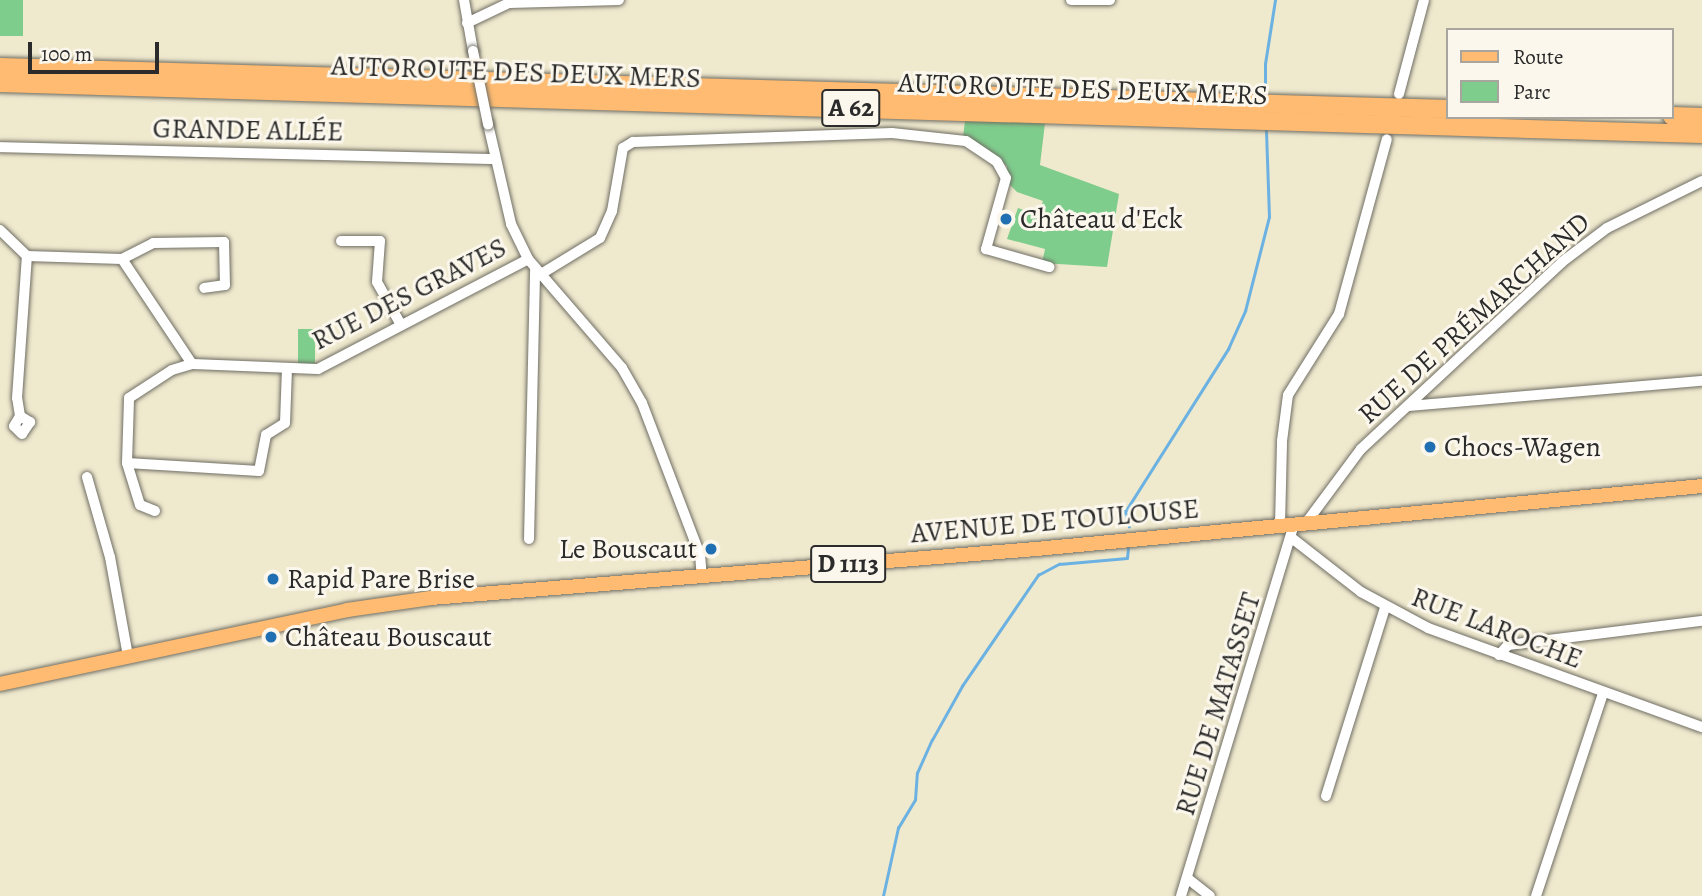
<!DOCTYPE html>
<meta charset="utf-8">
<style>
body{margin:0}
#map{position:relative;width:1702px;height:896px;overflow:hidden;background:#efe9ce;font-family:Alegreya,serif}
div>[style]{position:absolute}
.green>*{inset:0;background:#7fcd8d;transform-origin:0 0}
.stream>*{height:2.5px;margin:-1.25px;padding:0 1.25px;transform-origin:1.25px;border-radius:1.25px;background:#6bb2e2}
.roads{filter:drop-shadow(0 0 2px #706e64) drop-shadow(0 0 2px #706e64)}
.street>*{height:10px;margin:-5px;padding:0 5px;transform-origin:5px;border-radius:5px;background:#fff}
.primary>*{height:14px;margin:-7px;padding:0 7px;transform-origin:7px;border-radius:7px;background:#febb71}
.highway>*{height:18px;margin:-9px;padding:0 9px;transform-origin:9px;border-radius:9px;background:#febb71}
.bridges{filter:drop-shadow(0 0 2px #706e64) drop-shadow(0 0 2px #706e64)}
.street-bridge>*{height:10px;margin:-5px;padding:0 5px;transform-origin:5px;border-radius:5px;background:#fff}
.dots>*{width:19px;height:19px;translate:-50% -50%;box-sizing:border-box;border:4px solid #fbf7ec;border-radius:50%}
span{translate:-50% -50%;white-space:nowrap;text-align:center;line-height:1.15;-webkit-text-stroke:6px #fbf7ec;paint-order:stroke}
.shield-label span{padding:2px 5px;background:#fbf7ec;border:2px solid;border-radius:5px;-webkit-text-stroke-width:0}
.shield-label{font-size:26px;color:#2b2b2b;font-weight:700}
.street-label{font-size:28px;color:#2b2b2b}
.poi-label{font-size:28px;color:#2b2b2b}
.left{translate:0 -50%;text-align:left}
.right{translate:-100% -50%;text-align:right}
.legend{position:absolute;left:1446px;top:28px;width:228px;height:91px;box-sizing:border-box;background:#fbf7ec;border:2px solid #a8a59f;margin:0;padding:9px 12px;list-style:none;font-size:21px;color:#2b2b2b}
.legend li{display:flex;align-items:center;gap:14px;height:35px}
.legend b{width:35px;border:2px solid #a8a59f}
.scale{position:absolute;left:28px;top:42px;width:131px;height:32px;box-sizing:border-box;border:4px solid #2b2b2b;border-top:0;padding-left:9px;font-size:21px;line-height:24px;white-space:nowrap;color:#2b2b2b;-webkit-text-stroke:5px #fbf7ec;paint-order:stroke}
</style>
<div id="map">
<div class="green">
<i style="left:0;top:0;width:23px;height:36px"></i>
<i style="clip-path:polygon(965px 121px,1045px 123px,1040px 165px,1119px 194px,1107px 267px,1042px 263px,1045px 249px,1007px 239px,1018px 208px,1038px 215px,1043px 201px,1017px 192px,1007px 182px,1007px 166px,963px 137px)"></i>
<i style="left:298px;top:329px;width:17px;height:36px"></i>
</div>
<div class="stream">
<i style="left:1265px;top:97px;width:33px;rotate:-90deg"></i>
<i style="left:1265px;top:64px;width:65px;rotate:-81.1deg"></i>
<i style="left:1129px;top:527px;width:16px;rotate:-105deg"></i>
<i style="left:1125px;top:512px;width:193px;rotate:-57.7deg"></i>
<i style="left:1228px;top:349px;width:42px;rotate:-65.9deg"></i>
<i style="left:1245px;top:311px;width:97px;rotate:-75.7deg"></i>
<i style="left:1269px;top:217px;width:86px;rotate:-92deg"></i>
<i style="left:883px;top:896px;width:70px;rotate:-77.6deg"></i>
<i style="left:898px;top:828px;width:33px;rotate:-59deg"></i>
<i style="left:915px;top:800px;width:27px;rotate:-86deg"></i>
<i style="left:917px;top:773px;width:36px;rotate:-66deg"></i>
<i style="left:932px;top:740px;width:62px;rotate:-60.9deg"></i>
<i style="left:962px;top:686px;width:135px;rotate:-55.6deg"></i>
<i style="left:1038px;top:575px;width:24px;rotate:-28deg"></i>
<i style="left:1059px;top:564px;width:68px;rotate:-5deg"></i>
<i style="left:1127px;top:558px;width:9px;rotate:-84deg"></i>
</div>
<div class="roads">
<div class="street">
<i style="left:464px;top:0;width:52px;rotate:80deg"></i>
<i style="left:1071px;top:0;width:39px"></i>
<i style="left:467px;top:23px;width:47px;rotate:-25.5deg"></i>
<i style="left:509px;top:3px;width:110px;rotate:-1.6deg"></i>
<i style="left:1399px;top:94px;width:97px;rotate:-75.1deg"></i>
<i style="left:488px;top:124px;width:103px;rotate:77deg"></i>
<i style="left:511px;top:224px;width:39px;rotate:64deg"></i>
<i style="left:528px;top:259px;width:144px;rotate:49.2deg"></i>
<i style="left:622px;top:368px;width:40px;rotate:60.3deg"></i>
<i style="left:642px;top:403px;width:163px;rotate:69.1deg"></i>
<i style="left:700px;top:555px;width:22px;rotate:85deg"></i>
<i style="left:0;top:147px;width:495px;rotate:1.4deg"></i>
<i style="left:0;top:230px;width:37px;rotate:44deg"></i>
<i style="left:27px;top:256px;width:95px;rotate:1.8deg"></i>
<i style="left:122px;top:259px;width:126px;rotate:56.3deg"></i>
<i style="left:192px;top:364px;width:126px;rotate:2.3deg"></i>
<i style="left:318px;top:369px;width:237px;rotate:-27.6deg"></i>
<i style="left:341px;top:241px;width:39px"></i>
<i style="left:380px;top:241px;width:41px;rotate:94.2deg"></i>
<i style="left:377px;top:282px;width:49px;rotate:60.8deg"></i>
<i style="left:122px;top:259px;width:35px;rotate:-27deg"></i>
<i style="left:153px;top:243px;width:71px;rotate:-0.8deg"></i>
<i style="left:224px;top:242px;width:43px;rotate:88.7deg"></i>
<i style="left:225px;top:285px;width:21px;rotate:172deg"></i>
<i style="left:541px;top:274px;width:69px;rotate:-31.4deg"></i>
<i style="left:600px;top:238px;width:30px;rotate:-66deg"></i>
<i style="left:612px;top:211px;width:64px;rotate:-80.1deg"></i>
<i style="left:623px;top:148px;width:12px;rotate:-31deg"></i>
<i style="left:633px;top:142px;width:259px;rotate:-2deg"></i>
<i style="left:892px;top:133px;width:74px;rotate:6.2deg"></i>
<i style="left:966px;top:141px;width:37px;rotate:34deg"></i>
<i style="left:997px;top:162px;width:18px;rotate:61deg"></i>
<i style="left:1006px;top:178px;width:74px;rotate:105.7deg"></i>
<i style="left:986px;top:249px;width:66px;rotate:15.9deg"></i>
<i style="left:1408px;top:406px;width:295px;rotate:-4.9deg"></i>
<i style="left:20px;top:416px;width:12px;rotate:31deg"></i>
<i style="left:30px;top:422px;width:14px;rotate:124deg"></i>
<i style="left:22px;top:434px;width:11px;rotate:-135deg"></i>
<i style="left:14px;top:426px;width:12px;rotate:-59deg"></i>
<i style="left:20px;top:416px;width:18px;rotate:-99deg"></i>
<i style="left:17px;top:398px;width:142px;rotate:-86deg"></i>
<i style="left:127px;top:463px;width:132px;rotate:3.5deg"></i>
<i style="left:259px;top:471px;width:37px;rotate:-79deg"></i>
<i style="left:266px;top:435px;width:22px;rotate:-32deg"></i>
<i style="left:285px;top:423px;width:55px;rotate:-87.9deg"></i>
<i style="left:87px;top:477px;width:83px;rotate:74deg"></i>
<i style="left:110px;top:557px;width:101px;rotate:79.7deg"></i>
<i style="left:155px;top:511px;width:16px;rotate:-158deg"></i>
<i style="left:140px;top:505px;width:44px;rotate:-107.2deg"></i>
<i style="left:127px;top:463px;width:65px;rotate:-88.2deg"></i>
<i style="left:129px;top:398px;width:51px;rotate:-33.1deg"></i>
<i style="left:172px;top:370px;width:21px;rotate:-17deg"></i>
<i style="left:1306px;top:523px;width:92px;rotate:-53.4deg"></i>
<i style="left:1361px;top:449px;width:275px;rotate:-42.9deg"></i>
<i style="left:1562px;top:262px;width:56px;rotate:-37.1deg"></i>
<i style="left:1607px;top:228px;width:106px;rotate:-26.3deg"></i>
<i style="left:1280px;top:525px;width:84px;rotate:-88.6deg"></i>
<i style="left:1282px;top:441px;width:46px;rotate:-82.6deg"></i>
<i style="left:1288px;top:395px;width:96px;rotate:-57.8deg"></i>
<i style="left:1339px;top:314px;width:181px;rotate:-74.7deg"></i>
<i style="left:529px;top:539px;width:271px;rotate:-88.7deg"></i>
<i style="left:1293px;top:539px;width:86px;rotate:37.9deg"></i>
<i style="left:1361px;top:592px;width:76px;rotate:28.2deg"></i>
<i style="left:1428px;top:628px;width:291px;rotate:19.9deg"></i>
<i style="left:1499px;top:655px;width:13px;rotate:-48deg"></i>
<i style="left:1508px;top:645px;width:195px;rotate:-7.1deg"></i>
<i style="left:1326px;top:796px;width:197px;rotate:-72.6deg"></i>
<i style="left:1187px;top:878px;width:29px;rotate:38deg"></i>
<i style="left:1181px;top:896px;width:389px;rotate:-73.1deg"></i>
<i style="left:1536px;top:896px;width:213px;rotate:-71.7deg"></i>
</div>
<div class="primary">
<i style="left:0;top:684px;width:355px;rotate:-12deg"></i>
<i style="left:347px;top:610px;width:85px;rotate:-8.1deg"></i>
<i style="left:431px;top:598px;width:607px;rotate:-4.63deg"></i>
<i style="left:1036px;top:549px;width:669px;rotate:-5.4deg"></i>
</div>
<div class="highway">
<i style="left:0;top:67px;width:1449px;rotate:1.66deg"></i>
<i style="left:0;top:83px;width:1703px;rotate:1.72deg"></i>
<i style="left:1672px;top:116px;width:30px;rotate:2deg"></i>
</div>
</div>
<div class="bridges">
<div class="street-bridge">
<i style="left:473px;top:51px;width:75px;rotate:78.4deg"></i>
</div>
</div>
<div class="dots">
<i style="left:1006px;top:219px;background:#1f6fb2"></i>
<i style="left:1430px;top:447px;background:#1f6fb2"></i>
<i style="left:711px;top:549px;background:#1f6fb2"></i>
<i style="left:273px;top:579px;background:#1f6fb2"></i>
<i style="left:271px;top:637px;background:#1f6fb2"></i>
</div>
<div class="shield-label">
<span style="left:851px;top:108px">A 62</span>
<span style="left:848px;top:564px">D 1113</span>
</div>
<div class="street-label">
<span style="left:516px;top:72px;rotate:2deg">AUTOROUTE DES DEUX MERS</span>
<span style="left:1083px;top:89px;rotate:2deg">AUTOROUTE DES DEUX MERS</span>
<span style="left:248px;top:130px;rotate:1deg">GRANDE ALLÉE</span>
<span style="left:409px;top:294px;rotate:-27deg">RUE DES GRAVES</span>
<span style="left:1474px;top:318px;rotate:-42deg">RUE DE PRÉMARCHAND</span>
<span style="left:1055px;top:521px;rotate:-5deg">AVENUE DE TOULOUSE</span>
<span style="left:1497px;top:628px;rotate:21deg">RUE LAROCHE</span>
<span style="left:1218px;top:704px;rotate:-73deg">RUE DE MATASSET</span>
</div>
<div class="poi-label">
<span class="left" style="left:1020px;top:219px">Château d'Eck</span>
<span class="left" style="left:1444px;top:447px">Chocs-Wagen</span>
<span class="right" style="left:697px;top:549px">Le Bouscaut</span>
<span class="left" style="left:287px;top:579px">Rapid Pare Brise</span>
<span class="left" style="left:285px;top:637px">Château Bouscaut</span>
</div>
<ul class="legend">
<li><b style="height:9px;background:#febb71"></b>Route</li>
<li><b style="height:19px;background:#7fcd8d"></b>Parc</li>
</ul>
<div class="scale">100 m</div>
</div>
